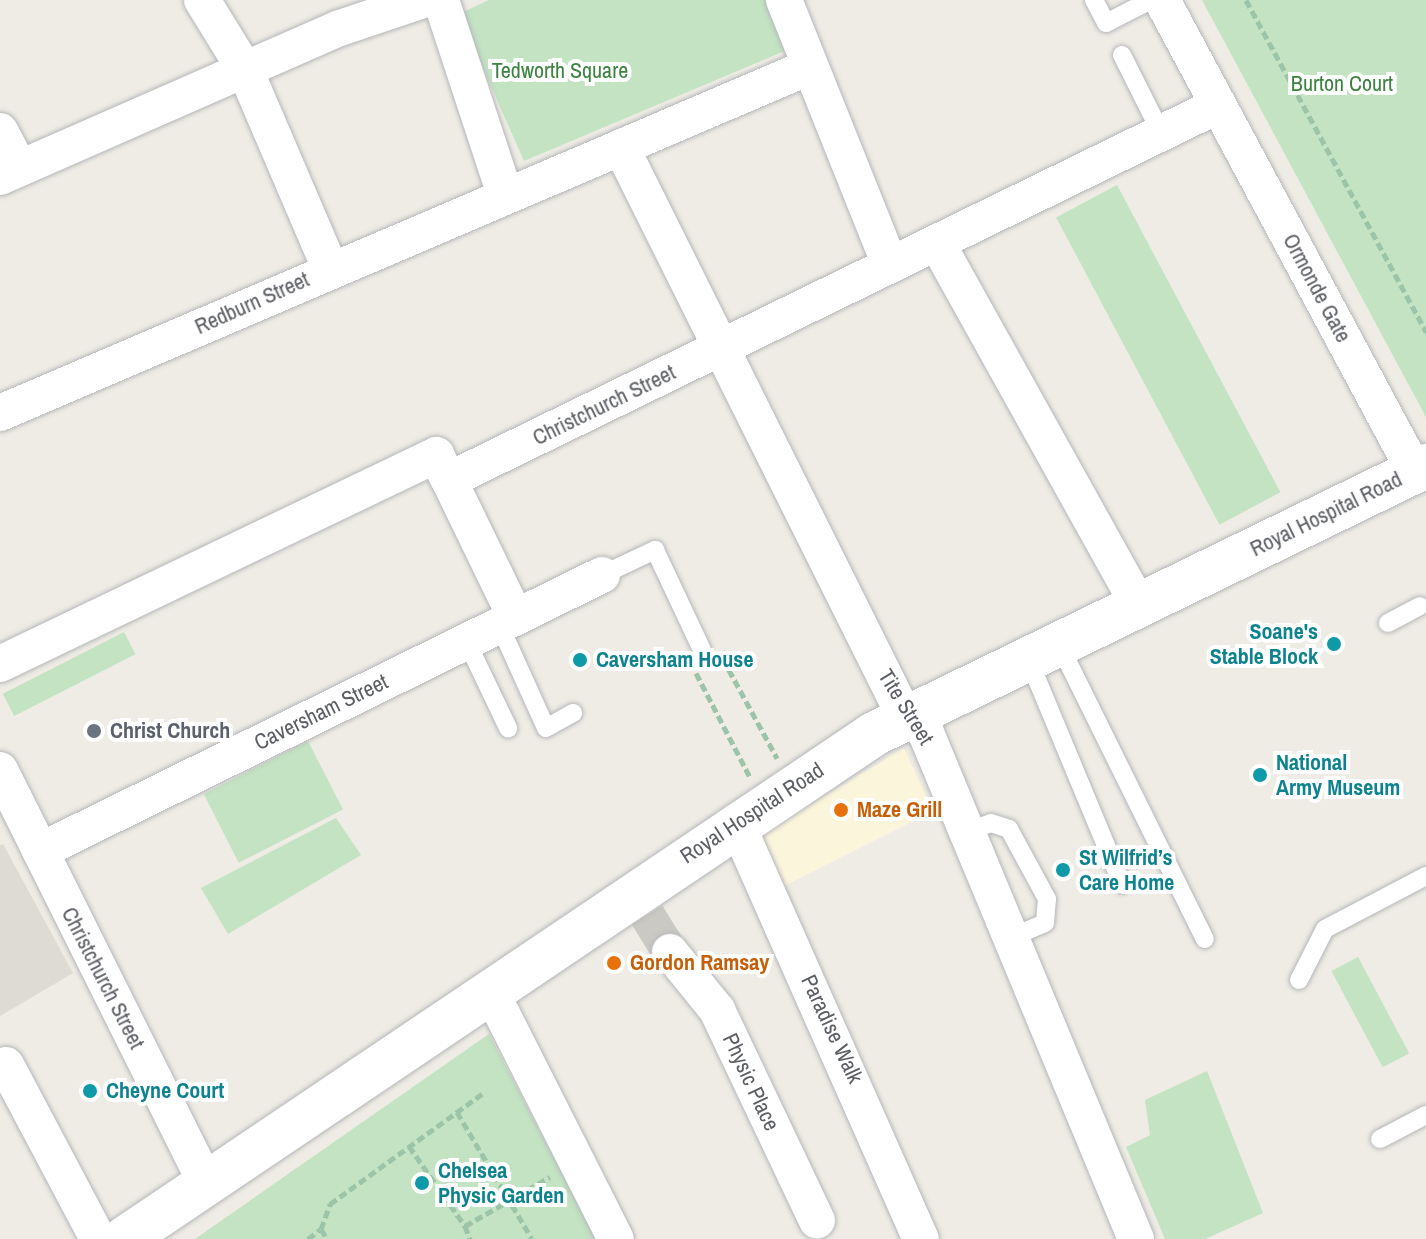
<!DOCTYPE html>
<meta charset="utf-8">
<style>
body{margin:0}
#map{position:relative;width:1426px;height:1239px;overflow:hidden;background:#eeece4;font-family:"Archivo Narrow",sans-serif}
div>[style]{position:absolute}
.commercial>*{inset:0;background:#fbf5dc}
.education>*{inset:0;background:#dddbd3}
.green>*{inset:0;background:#c3e3c3;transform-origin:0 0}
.street-tunnel>*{height:36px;margin-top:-18px;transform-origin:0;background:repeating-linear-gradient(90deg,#cac9c4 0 36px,transparent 0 54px)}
.path>*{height:5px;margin-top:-2.5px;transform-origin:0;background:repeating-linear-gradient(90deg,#9cc4a9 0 8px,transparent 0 12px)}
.roads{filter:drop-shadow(0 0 2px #b5b6ba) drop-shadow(0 0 2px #b5b6ba)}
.lane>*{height:18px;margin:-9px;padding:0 9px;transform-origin:9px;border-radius:9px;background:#fff}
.street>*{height:36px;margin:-18px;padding:0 18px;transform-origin:18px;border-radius:18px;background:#fff}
.secondary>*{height:44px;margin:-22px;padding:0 22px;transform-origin:22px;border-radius:22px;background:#fff}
.dots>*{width:22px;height:22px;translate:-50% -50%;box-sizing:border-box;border:4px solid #fff;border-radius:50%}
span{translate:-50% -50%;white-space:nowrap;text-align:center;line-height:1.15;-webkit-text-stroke:8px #fff;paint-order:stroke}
.park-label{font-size:22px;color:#3c8341}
.street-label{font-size:22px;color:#5c5f64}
.culture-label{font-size:22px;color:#0d838f;font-weight:700}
.right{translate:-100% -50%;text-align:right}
.left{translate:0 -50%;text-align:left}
.worship-label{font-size:22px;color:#5b616d;font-weight:700}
.food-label{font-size:22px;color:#c56008;font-weight:700}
</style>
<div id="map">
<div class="commercial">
<i style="clip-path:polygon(904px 748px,933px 811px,776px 890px,751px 841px)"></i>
</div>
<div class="education">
<i style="clip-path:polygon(3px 844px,73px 973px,0 1016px,0 845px)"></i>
</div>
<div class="green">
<i style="clip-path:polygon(489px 0,765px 0,787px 50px,524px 161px,463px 23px,463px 12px)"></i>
<i style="clip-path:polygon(1202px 0,1426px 0,1426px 417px)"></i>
<i style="left:1117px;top:185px;width:348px;height:69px;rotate:62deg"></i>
<i style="left:124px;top:632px;width:25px;height:136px;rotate:63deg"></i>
<i style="left:308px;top:741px;width:77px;height:117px;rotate:63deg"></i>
<i style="clip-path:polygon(336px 818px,361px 855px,228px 934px,201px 888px)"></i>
<i style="left:1358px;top:957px;width:109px;height:30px;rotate:62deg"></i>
<i style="clip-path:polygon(489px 1034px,596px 1239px,195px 1239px)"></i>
<i style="clip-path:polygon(1207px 1071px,1263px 1213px,1205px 1239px,1165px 1239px,1126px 1147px,1150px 1135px,1145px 1100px)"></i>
</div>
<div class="street-tunnel">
<i style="left:647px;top:915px;width:44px;rotate:58.1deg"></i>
</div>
<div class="path">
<i style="left:1246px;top:0;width:378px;rotate:61.5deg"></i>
<i style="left:723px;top:659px;width:113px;rotate:61.4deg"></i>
<i style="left:696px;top:673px;width:117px;rotate:62.6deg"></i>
<i style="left:457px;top:1112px;width:147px;rotate:59.4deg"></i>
<i style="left:409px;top:1146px;width:98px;rotate:55deg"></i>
<i style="left:465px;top:1226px;width:98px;rotate:-30deg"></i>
<i style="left:465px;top:1226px;width:14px;rotate:69deg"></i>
<i style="left:321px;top:1229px;width:27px;rotate:-70deg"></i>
<i style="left:330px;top:1204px;width:188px;rotate:-35.9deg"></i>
<i style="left:308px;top:1239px;width:16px;rotate:-38deg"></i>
<i style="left:321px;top:1229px;width:12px;rotate:59deg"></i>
</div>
<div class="roads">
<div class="lane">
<i style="left:1094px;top:0;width:26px;rotate:62deg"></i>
<i style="left:1106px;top:23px;width:51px;rotate:-27.1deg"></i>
<i style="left:1122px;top:55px;width:87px;rotate:63.4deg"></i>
<i style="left:602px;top:575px;width:59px;rotate:-25.3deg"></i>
<i style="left:655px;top:550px;width:110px;rotate:64.8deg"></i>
<i style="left:1388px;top:623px;width:36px;rotate:-28deg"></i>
<i style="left:499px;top:624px;width:114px;rotate:65.7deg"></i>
<i style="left:546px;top:728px;width:31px;rotate:-29deg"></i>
<i style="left:466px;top:640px;width:98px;rotate:64.5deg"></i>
<i style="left:1059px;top:644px;width:329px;rotate:63.7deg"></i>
<i style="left:1028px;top:658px;width:245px;rotate:67.4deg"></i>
<i style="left:968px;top:831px;width:24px;rotate:-19deg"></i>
<i style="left:991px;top:823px;width:19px;rotate:18deg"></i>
<i style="left:1009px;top:829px;width:80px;rotate:61.5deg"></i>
<i style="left:1047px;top:899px;width:24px;rotate:95deg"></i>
<i style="left:1045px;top:923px;width:36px;rotate:157deg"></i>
<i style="left:1299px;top:980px;width:57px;rotate:-63deg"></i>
<i style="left:1325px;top:929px;width:114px;rotate:-27.7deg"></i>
<i style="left:1380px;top:1139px;width:52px;rotate:-27.6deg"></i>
</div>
<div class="street">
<i style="left:202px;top:0;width:82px;rotate:58.4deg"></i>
<i style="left:245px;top:70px;width:215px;rotate:66.8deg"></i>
<i style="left:441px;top:0;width:205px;rotate:71.8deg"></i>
<i style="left:784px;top:0;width:285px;rotate:68.2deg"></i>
<i style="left:1162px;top:0;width:536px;rotate:61.81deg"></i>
<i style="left:0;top:131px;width:41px;rotate:62.2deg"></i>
<i style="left:621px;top:147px;width:619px;rotate:63.52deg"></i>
<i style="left:897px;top:701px;width:43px;rotate:47.8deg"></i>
<i style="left:926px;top:733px;width:548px;rotate:67.46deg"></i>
<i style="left:0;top:177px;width:371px;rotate:-23.7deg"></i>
<i style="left:340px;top:28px;width:88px;rotate:-18.6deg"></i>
<i style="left:937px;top:243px;width:415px;rotate:60.9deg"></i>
<i style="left:0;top:413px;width:880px;rotate:-23.16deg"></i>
<i style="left:449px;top:480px;width:151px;rotate:64.1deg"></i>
<i style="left:0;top:664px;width:484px;rotate:-25.6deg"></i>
<i style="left:436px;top:455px;width:28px;rotate:63deg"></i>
<i style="left:449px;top:480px;width:856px;rotate:-25.97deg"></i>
<i style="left:0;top:770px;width:464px;rotate:63.5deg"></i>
<i style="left:736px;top:822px;width:456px;rotate:66.1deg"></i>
<i style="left:40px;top:851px;width:626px;rotate:-26.16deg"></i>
<i style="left:670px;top:952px;width:75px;rotate:51deg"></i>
<i style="left:717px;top:1010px;width:233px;rotate:64.6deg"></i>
<i style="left:490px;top:990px;width:279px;rotate:63.2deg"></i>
<i style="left:6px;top:1065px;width:197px;rotate:62.1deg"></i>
</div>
<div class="secondary">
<i style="left:124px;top:1239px;width:904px;rotate:-33.95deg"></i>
<i style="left:874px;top:734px;width:614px;rotate:-25.9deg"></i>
</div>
</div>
<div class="dots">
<i style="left:1334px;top:644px;background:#0f9aa8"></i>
<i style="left:580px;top:660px;background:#0f9aa8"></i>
<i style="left:94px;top:731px;background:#6b7280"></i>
<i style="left:1260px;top:775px;background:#0f9aa8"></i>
<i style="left:841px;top:810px;background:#e8710a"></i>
<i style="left:1063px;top:870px;background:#0f9aa8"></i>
<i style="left:614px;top:963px;background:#e8710a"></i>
<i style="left:90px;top:1091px;background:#0f9aa8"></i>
<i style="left:422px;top:1183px;background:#0f9aa8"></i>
</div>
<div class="park-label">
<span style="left:560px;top:71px">Tedworth Square</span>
<span style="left:1342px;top:84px">Burton Court</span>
</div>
<div class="street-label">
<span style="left:1317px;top:288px;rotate:62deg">Ormonde Gate</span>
<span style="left:252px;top:303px;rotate:-24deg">Redburn Street</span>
<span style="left:604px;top:405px;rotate:-26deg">Christchurch Street</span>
<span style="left:1326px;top:514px;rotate:-26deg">Royal Hospital Road</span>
<span style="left:906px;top:707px;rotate:58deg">Tite Street</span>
<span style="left:321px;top:712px;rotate:-26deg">Caversham Street</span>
<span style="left:752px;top:813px;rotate:-33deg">Royal Hospital Road</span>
<span style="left:103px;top:978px;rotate:63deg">Christchurch Street</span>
<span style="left:832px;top:1029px;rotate:65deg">Paradise Walk</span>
<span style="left:751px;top:1082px;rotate:65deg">Physic Place</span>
</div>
<div class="culture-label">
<span class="right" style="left:1318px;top:644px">Soane's<br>Stable Block</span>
<span class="left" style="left:596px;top:660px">Caversham House</span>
<span class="left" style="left:1276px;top:775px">National<br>Army Museum</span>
<span class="left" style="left:1079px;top:870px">St Wilfrid’s<br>Care Home</span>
<span class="left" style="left:106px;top:1091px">Cheyne Court</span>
<span class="left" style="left:438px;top:1183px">Chelsea<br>Physic Garden</span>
</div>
<div class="worship-label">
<span class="left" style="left:110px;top:731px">Christ Church</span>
</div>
<div class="food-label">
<span class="left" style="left:857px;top:810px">Maze Grill</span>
<span class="left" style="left:630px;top:963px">Gordon Ramsay</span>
</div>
</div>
